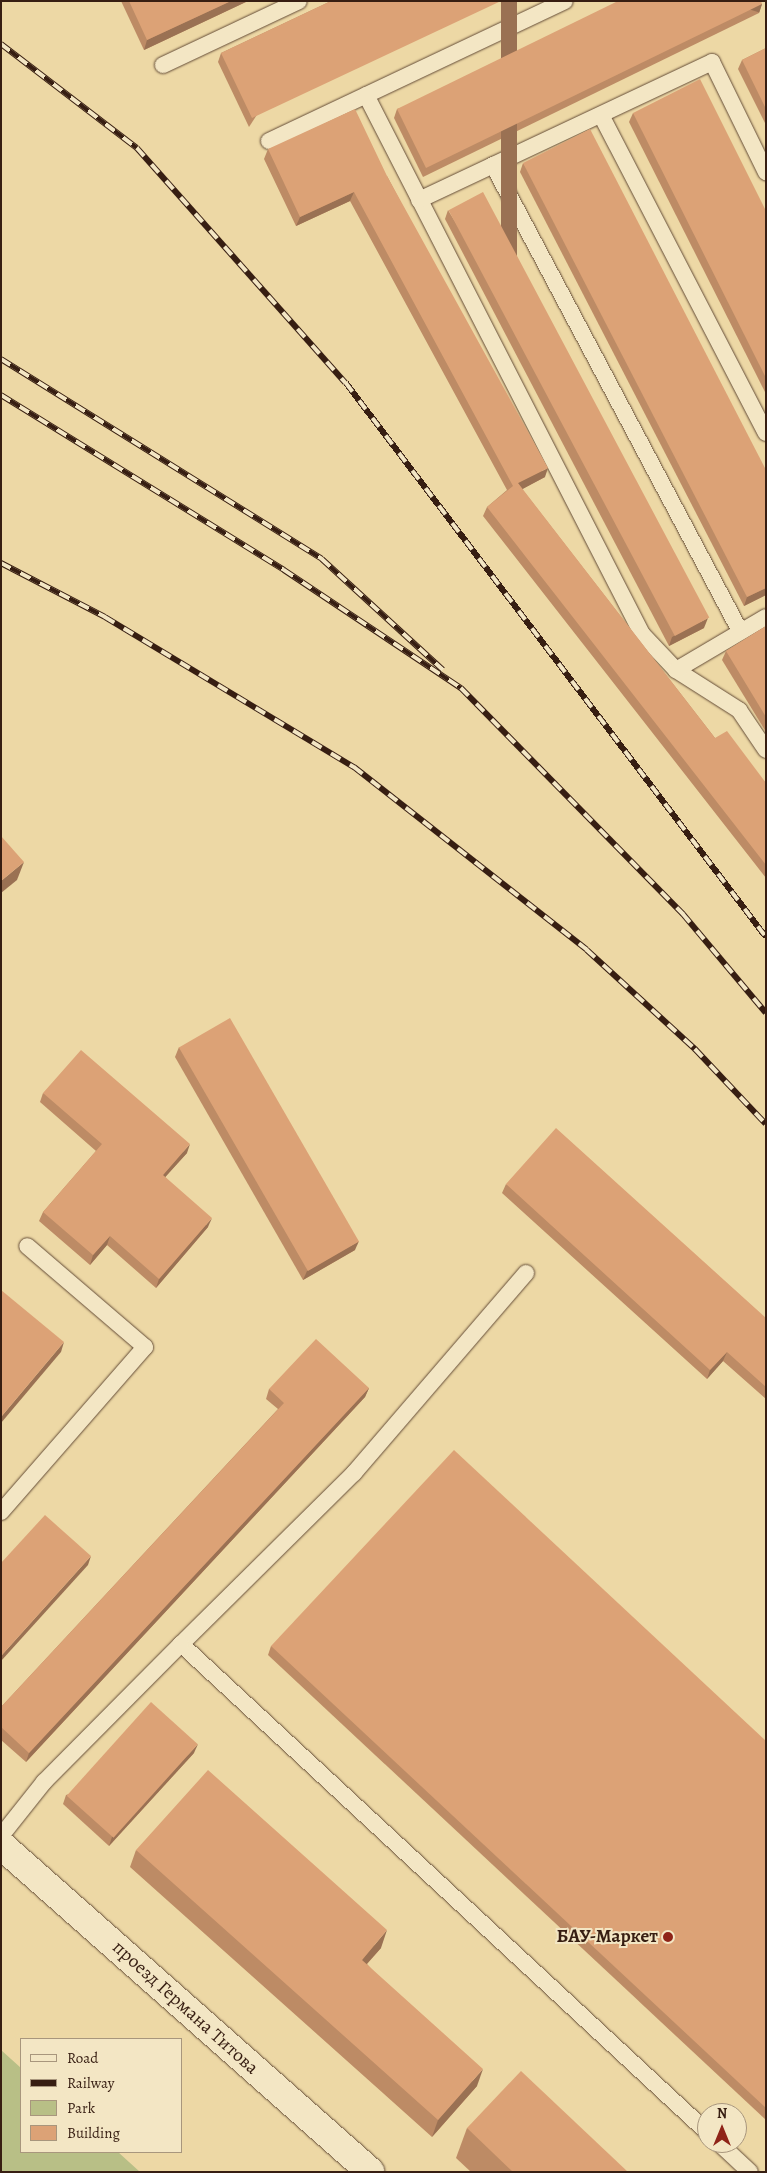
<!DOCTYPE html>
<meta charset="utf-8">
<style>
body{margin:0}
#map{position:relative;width:767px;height:2173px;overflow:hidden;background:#edd8a5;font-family:Alegreya,serif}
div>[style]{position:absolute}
.green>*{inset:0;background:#b8bf86}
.roads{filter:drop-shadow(0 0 1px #644c37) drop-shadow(0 0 1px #644c37)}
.lane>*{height:16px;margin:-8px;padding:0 8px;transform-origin:8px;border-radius:8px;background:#f3e6c4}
.street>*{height:28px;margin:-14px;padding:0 14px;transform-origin:14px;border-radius:14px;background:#f3e6c4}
.rail>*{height:5.5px;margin-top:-2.75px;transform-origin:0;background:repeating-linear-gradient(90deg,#f3e6c4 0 11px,#371e12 0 22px);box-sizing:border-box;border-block:1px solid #371e12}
.wall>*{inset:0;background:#bd8b65}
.shaded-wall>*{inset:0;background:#9a7153;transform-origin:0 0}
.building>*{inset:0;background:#dca276;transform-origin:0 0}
.dots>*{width:14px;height:14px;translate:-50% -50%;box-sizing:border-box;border:2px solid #f3e6c4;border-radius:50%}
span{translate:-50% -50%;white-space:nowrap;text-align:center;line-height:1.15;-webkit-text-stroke:4px #f3e6c4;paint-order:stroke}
.poi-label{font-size:19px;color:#371e12;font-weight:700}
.right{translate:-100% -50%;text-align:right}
.street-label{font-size:19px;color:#371e12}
.frame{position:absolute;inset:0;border:2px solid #371e12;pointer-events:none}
.legend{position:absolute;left:20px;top:2038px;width:162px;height:115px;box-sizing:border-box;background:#f3e6c4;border:1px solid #a8967d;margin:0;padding:6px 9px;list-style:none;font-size:15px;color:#371e12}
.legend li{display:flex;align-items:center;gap:10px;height:25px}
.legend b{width:25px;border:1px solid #a8967d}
.north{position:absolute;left:697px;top:2103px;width:50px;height:50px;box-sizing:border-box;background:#f3e6c4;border:1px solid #a8967d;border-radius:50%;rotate:0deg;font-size:14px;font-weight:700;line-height:20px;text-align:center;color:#371e12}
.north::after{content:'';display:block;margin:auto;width:18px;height:22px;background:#8f2418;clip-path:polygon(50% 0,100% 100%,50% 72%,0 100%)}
</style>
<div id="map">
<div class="green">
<i style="clip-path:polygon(1px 2050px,21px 2068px,21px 2152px,118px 2152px,140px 2172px,1px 2172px)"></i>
</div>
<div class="roads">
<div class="lane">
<i style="left:163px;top:65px;width:150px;rotate:-25.2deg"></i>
<i style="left:366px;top:95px;width:606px;rotate:62.88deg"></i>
<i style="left:642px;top:634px;width:50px;rotate:46.6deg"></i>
<i style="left:676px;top:670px;width:75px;rotate:32.4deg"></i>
<i style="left:739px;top:710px;width:48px;rotate:56deg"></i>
<i style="left:601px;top:115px;width:358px;rotate:62.6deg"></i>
<i style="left:269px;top:141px;width:327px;rotate:-25.3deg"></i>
<i style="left:493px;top:165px;width:525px;rotate:62.07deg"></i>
<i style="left:419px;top:200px;width:324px;rotate:-25.2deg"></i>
<i style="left:712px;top:62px;width:123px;rotate:63.9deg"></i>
<i style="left:676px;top:670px;width:104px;rotate:-30.5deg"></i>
<i style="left:526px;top:1273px;width:264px;rotate:130.7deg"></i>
<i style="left:354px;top:1473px;width:243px;rotate:135.3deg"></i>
<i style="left:181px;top:1644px;width:718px;rotate:42.85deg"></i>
<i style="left:1px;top:1512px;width:219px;rotate:-48.9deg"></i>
<i style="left:145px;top:1347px;width:155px;rotate:-139.4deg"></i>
<i style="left:1px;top:1836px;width:69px;rotate:-51.5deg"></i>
<i style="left:44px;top:1782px;width:194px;rotate:-45.2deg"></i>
<i style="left:719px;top:2143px;width:42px;rotate:43.1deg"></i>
</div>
<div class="street">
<i style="left:1px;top:1845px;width:493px;rotate:41.5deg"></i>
</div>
</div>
<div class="rail">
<i style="left:1px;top:44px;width:171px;rotate:37.4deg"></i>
<i style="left:137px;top:148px;width:314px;rotate:48.4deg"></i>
<i style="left:346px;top:383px;width:695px;rotate:52.83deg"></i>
<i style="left:1px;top:359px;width:378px;rotate:31.9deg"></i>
<i style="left:322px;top:559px;width:164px;rotate:42.5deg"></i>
<i style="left:1px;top:395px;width:333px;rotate:31.7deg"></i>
<i style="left:284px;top:570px;width:213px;rotate:33.7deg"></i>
<i style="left:461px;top:688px;width:317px;rotate:45.5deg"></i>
<i style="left:683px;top:914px;width:129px;rotate:50deg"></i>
<i style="left:1px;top:563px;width:117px;rotate:27.4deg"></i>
<i style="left:105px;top:617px;width:291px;rotate:31.1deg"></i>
<i style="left:354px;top:767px;width:296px;rotate:38.1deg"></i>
<i style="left:587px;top:950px;width:147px;rotate:42.5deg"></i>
<i style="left:695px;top:1049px;width:103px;rotate:46.6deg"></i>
</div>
<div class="wall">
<i style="clip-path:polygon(121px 1px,248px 1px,144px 50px)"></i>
<i style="clip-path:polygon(331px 1px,249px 127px,218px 62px,221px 53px)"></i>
<i style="clip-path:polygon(762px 4px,759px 13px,423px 177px,394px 118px,397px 109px)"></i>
<i style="clip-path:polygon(766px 48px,766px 125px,738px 69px,742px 60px)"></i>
<i style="clip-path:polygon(633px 113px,766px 211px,766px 394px,629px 122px)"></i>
<i style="clip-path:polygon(268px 149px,387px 176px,545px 477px,522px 489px,715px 738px,766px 783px,766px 878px,483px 516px,487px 507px,507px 490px,350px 201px,296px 226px,264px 159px)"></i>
<i style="clip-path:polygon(523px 163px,766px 470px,766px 595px,744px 606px,520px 172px)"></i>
<i style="clip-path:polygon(448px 210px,704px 628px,669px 646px,445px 219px)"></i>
<i style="clip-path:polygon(766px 626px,766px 732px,722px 660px,726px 651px)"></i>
<i style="clip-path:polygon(179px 1047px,355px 1250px,303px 1280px,175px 1057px)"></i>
<i style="clip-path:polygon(43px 1093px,187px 1153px,165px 1177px,208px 1227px,156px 1288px,107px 1245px,90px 1265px,39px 1221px,43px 1212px,96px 1151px,40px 1102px)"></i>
<i style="clip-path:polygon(506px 1184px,766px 1318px,766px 1399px,723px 1361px,707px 1379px,502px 1193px)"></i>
<i style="clip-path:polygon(369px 1388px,365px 1397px,26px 1762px,1px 1740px,1px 1707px,278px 1409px,266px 1399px,269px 1389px)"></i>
<i style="clip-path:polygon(271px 1646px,766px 1741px,766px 2120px,268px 1655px)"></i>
<i style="clip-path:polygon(194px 1753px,109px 1846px,63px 1804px,66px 1795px)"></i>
<i style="clip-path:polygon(136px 1850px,381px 1948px,367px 1964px,477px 2086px,432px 2137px,130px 1867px)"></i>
<i style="clip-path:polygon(467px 2128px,628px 2172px,471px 2172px,456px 2158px)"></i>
</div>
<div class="shaded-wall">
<i style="clip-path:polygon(231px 1px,248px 1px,144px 50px,147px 40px)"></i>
<i style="left:501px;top:1px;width:16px;height:275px"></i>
<i style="left:762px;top:4px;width:9px;height:374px;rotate:108deg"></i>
<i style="clip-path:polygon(354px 192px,350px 201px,296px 226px,300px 217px)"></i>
<i style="clip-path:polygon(548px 468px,545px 477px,515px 493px,518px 483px)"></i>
<i style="clip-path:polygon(766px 588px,766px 595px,744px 606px,747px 597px)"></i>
<i style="clip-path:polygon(708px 618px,704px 628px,669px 646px,672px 637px)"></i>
<i style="clip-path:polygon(24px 862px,17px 880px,1px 893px,1px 881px)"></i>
<i style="clip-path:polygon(190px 1144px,187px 1153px,159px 1184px,163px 1175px)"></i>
<i style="clip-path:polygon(212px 1218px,208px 1227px,156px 1288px,159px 1279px)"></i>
<i style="clip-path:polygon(110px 1236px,107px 1245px,90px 1265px,93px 1255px)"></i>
<i style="clip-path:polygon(359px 1241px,355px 1250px,303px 1280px,307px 1271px)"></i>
<i style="clip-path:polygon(64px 1342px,61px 1352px,1px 1423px,1px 1417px)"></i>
<i style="clip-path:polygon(727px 1352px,723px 1361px,707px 1379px,710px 1370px)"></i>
<i style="clip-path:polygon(369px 1388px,365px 1397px,26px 1762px,29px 1753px)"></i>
<i style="clip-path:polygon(91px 1556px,88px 1565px,1px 1661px,1px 1656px)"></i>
<i style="clip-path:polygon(198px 1744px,194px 1753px,109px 1846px,112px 1837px)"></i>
<i style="clip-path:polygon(387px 1930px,381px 1948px,355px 1977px,362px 1960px)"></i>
<i style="clip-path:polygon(483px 2069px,477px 2086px,432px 2137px,438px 2120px)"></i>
</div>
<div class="building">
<i style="clip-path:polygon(129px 1px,231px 1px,147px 40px)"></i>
<i style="clip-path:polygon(331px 1px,501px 1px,252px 118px,221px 53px)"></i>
<i style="clip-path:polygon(618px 1px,761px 1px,762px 4px,426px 168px,397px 109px)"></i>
<i style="clip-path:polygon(766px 48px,766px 109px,742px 60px)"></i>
<i style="clip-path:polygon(700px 79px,766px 211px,766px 378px,633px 113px)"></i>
<i style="clip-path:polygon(355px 109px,387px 176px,548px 468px,518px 483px,715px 738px,727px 731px,766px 783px,766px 865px,487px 507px,513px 486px,354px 192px,300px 217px,268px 149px)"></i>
<i style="clip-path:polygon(590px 129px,766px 470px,766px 588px,747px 597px,523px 163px)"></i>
<i style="left:483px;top:192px;width:482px;height:39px;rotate:62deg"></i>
<i style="clip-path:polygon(766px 626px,766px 717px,726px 651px)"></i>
<i style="clip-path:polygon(1px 836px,24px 862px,1px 881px)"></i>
<i style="left:230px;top:1018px;width:258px;height:59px;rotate:60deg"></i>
<i style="clip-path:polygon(81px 1050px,190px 1144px,163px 1175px,212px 1218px,159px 1279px,110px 1236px,93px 1255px,43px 1212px,102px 1144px,43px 1093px)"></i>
<i style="clip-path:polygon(556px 1128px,766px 1318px,766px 1387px,727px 1352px,710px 1370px,506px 1184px)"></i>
<i style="clip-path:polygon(1px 1290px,64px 1342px,1px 1417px)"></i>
<i style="clip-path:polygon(316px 1339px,369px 1388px,29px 1753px,1px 1727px,1px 1707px,284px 1403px,269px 1389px)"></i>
<i style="clip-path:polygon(454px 1450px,766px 1741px,766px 2108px,271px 1646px)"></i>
<i style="clip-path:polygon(45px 1515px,91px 1556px,1px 1656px,1px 1563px)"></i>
<i style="left:151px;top:1702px;width:63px;height:126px;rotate:42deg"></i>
<i style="clip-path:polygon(208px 1770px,387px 1930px,362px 1960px,483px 2069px,438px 2120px,136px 1850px)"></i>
<i style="clip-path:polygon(521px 2071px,628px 2172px,513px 2172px,467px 2128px)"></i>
</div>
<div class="dots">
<i style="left:668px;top:1937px;background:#8f2418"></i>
</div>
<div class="poi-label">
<span class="right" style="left:658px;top:1937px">БАУ-Маркет</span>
</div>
<div class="street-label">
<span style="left:185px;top:2008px;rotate:42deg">проезд Германа Титова</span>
</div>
<div class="frame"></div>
<ul class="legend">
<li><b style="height:6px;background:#f3e6c4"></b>Road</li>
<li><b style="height:6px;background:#371e12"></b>Railway</li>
<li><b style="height:14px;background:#b8bf86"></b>Park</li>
<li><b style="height:14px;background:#dca276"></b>Building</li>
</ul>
<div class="north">N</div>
</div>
